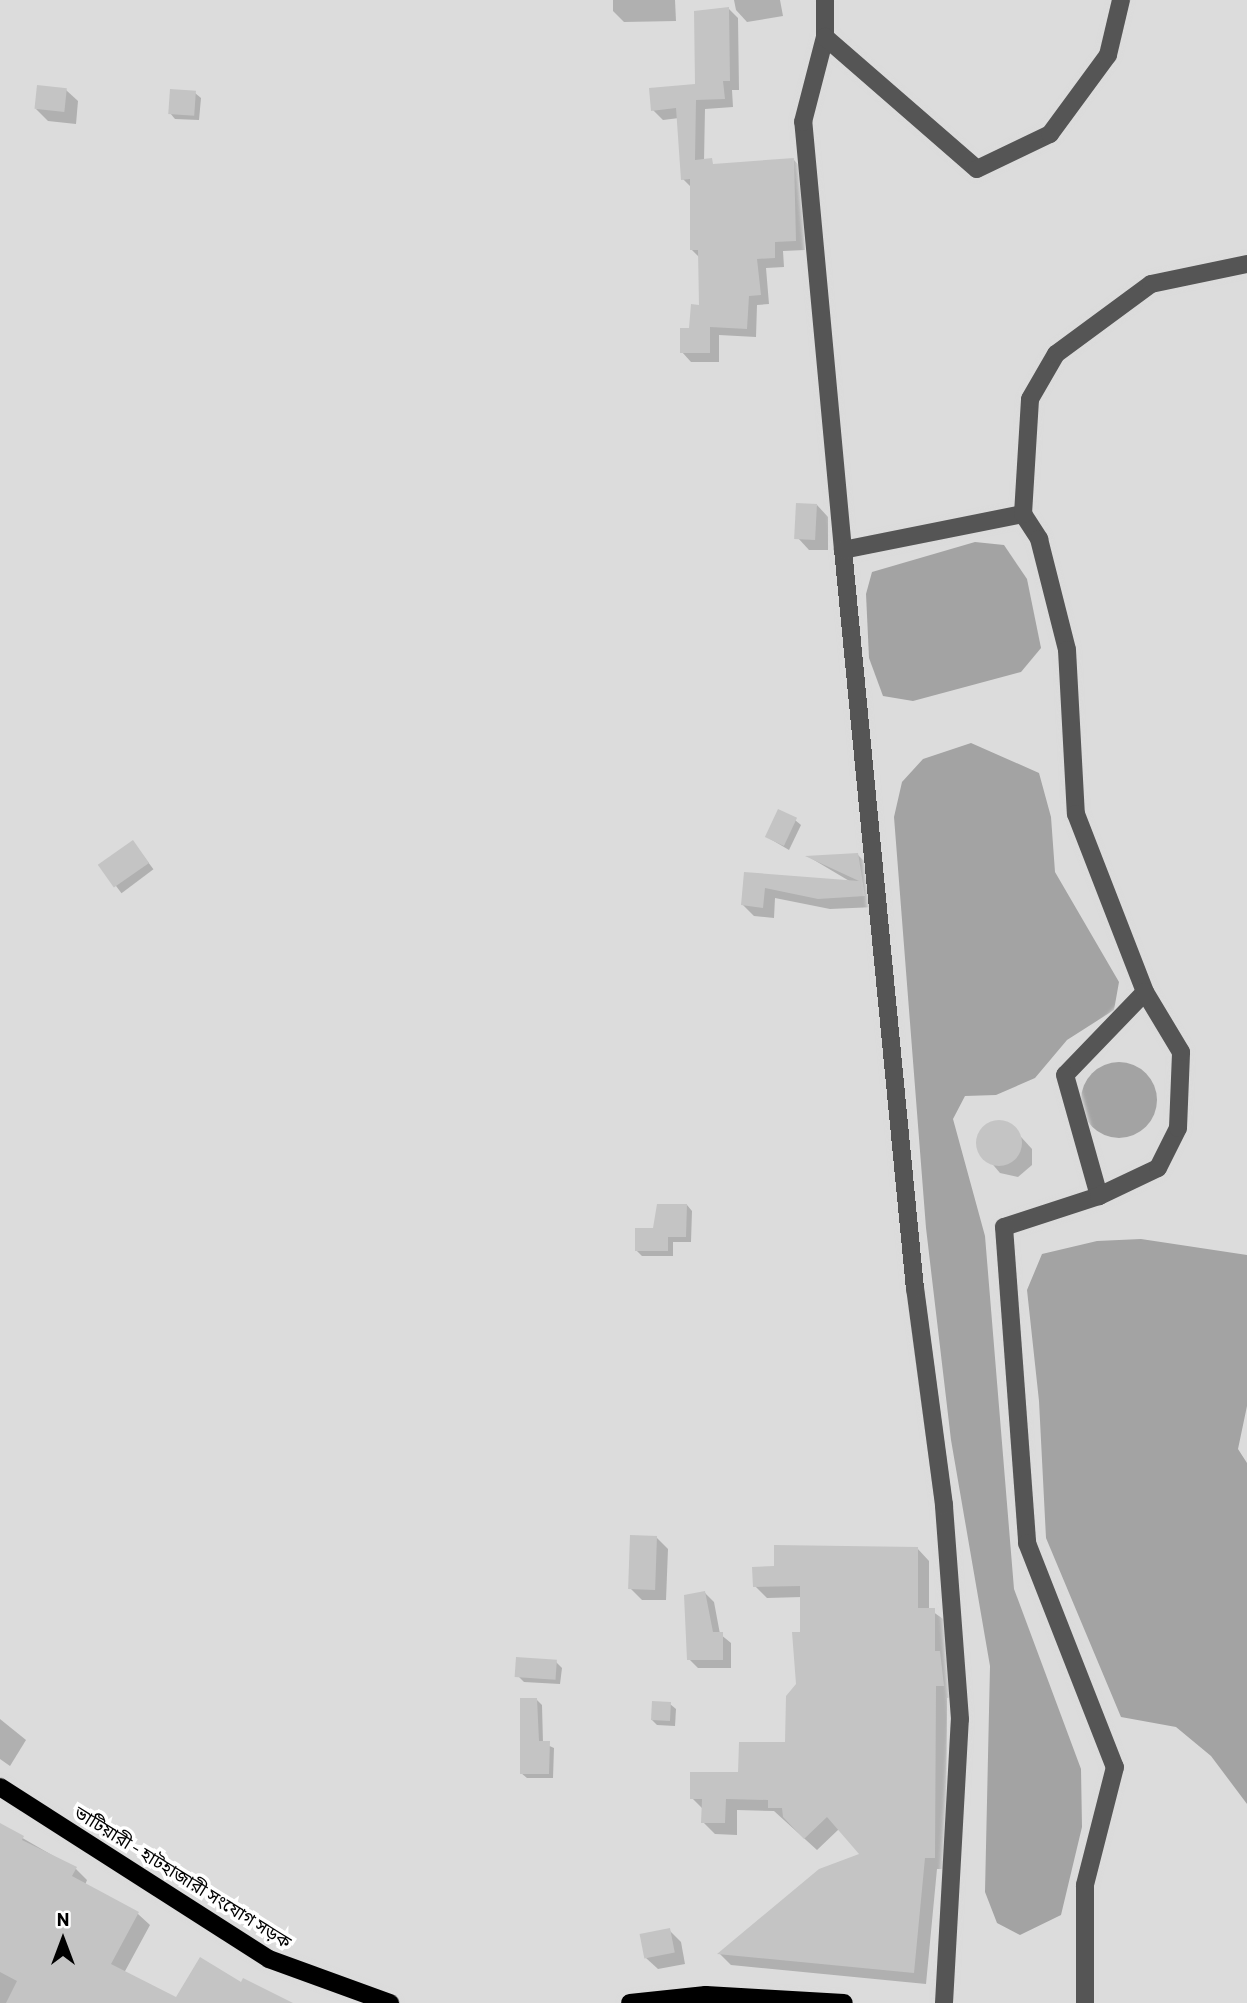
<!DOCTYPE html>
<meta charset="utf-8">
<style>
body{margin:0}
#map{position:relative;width:1247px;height:2003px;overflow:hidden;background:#fff;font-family:Barlow,"Noto Sans Bengali",sans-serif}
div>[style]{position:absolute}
.green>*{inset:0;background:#dcdcdc;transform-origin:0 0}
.water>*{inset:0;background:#a3a3a3}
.round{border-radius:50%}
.shadow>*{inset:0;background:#0003;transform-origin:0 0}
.building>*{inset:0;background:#c4c4c4;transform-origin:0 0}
.roads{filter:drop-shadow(0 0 2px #dbdbdb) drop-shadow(0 0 2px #dbdbdb)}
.minor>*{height:18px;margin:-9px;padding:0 9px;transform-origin:9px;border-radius:9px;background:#555}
.major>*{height:18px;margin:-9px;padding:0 9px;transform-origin:9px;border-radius:9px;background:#000}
span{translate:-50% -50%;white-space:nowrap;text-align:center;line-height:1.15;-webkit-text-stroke:7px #fff;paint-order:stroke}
.street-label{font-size:18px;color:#000}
.north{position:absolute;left:28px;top:1905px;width:70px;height:70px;-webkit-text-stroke:5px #fff;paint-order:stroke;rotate:0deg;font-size:19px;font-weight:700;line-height:28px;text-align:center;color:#000}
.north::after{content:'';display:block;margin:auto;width:24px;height:32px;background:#000;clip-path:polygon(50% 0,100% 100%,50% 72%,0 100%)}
</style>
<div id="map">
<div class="green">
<i style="left:0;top:0;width:1247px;height:2003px"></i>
</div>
<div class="water">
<i style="clip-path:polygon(975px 542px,1004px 545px,1027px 579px,1041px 648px,1021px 672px,913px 701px,883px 696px,869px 658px,866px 594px,872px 572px)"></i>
<i style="clip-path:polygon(971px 743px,1039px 773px,1051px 817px,1055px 872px,1119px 982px,1114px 1010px,1067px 1040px,1035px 1078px,996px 1095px,965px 1096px,953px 1119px,985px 1236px,1014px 1589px,1081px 1769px,1082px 1827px,1061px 1915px,1020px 1935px,997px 1923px,985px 1892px,990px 1666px,951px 1440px,926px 1228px,894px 817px,902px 782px,923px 759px)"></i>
<i class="round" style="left:1081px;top:1062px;width:76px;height:76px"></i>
<i style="clip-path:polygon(1141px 1239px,1247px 1255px,1247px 1406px,1238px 1449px,1247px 1463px,1247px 1804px,1211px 1756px,1176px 1727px,1121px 1717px,1046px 1538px,1039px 1401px,1027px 1290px,1042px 1254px,1097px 1241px)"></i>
</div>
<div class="shadow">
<i style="clip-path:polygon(613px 0,675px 0,676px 21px,624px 22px,613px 11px)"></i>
<i style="clip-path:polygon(734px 0,780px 0,783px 16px,747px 22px,736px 10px)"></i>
<i style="clip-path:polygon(729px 9px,738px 18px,739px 90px,732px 90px,733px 107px,705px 109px,704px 161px,718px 166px,794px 160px,803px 170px,805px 250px,783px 251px,784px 267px,766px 268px,769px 304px,757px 305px,756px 337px,719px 335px,719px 362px,691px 362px,682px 352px,701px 307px,700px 258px,691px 249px,692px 188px,683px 179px,679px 118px,663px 120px,653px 110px,697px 85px)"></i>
<i style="clip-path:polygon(66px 90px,78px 101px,76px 124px,48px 121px,36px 109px)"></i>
<i style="clip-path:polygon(195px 93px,201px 98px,199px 120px,175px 119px,170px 113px)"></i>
<i style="clip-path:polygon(817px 505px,828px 517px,828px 550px,809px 550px,798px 538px)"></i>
<i style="clip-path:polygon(795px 820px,801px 825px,789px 850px,767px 837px)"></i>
<i style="left:133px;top:842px;width:34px;height:40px;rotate:53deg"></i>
<i style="clip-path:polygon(858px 855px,869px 866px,875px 907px,830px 909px,775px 898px,774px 918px,754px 916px,743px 905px,746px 874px,851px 882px,809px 857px)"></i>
<i style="clip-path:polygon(993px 1123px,1009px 1124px,1032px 1149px,1032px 1165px,1018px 1177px,1000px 1173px,978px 1147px,981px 1132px)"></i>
<i style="clip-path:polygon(687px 1205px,692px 1211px,691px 1242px,673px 1242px,673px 1256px,642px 1256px,636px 1250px)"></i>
<i style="clip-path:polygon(656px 1537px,668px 1549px,666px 1600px,642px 1600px,630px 1588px)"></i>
<i style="clip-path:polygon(917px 1548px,929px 1561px,929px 1609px,946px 1621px,946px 1659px,952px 1665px,955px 1697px,947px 1698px,946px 1869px,937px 1869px,926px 1984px,731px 1965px,720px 1954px,862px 1855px,839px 1829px,817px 1850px,774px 1811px,737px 1810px,737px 1835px,715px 1834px,703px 1822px,703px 1809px,692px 1798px,787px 1744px,798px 1685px,802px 1597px,767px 1598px,755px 1586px)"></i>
<i style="clip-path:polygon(705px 1593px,714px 1602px,720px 1634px,731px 1643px,731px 1668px,698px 1668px,689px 1659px)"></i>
<i style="clip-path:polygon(556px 1662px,562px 1668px,560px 1684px,524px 1682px,518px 1676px)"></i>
<i style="clip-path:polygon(536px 1699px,542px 1705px,543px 1743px,554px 1748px,553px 1778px,527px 1778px,521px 1773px)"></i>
<i style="clip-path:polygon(670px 1704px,676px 1709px,675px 1726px,657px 1725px,652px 1720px)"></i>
<i style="clip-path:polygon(0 1719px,26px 1740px,10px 1766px,0 1759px)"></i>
<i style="clip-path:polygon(0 1825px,76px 1869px,87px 1880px,85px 1885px,138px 1914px,150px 1925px,124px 1973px,177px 2000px,241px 1985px,291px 2003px,0 2003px)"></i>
<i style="clip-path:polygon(669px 1930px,681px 1942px,685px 1964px,658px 1969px,646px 1958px)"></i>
</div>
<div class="building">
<i style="clip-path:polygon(729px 7px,730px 81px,723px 81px,725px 99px,696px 100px,695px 160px,712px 158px,713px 164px,794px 158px,796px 241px,775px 242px,775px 258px,757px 259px,761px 295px,749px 296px,747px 329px,710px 327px,710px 353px,680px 353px,680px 328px,689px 328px,691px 304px,699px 305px,698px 250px,690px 250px,690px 179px,681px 180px,676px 108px,651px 111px,649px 88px,695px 84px,694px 11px)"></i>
<i style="left:37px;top:85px;width:30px;height:24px;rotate:6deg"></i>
<i style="left:170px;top:89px;width:26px;height:25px;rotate:4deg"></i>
<i style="left:796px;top:503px;width:21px;height:36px;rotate:3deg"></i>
<i style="left:778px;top:809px;width:21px;height:31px;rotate:25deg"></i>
<i style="left:133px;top:840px;width:28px;height:43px;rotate:55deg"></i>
<i style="clip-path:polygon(858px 853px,865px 896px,818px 899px,765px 888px,763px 908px,741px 905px,744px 872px,859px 881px,805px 856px)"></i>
<i class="round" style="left:976px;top:1120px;width:46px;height:46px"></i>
<i style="clip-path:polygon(657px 1204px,687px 1204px,686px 1237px,668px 1237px,668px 1251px,635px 1251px,635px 1228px,653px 1228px)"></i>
<i style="left:630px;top:1535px;width:27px;height:54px;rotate:2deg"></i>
<i style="clip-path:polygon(774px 1545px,918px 1547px,918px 1608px,935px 1608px,935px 1651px,940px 1651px,944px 1686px,936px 1686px,935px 1858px,925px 1858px,914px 1973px,717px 1954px,819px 1869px,859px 1854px,827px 1817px,804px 1839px,783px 1817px,782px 1808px,768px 1808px,768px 1800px,726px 1799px,725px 1823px,701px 1823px,702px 1799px,690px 1799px,690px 1772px,738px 1772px,739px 1742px,785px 1742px,786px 1696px,796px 1684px,792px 1632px,800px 1632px,800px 1586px,753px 1587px,752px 1567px,774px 1566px)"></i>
<i style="clip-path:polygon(705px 1591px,713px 1632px,723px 1632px,723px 1660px,687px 1660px,684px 1595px)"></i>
<i style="left:516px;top:1657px;width:41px;height:20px;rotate:4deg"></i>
<i style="clip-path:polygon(520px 1698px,537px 1698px,539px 1741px,550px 1741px,549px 1774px,520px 1774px)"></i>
<i style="left:652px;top:1701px;width:19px;height:19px;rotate:3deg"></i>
<i style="clip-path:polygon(0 1823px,24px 1836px,22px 1840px,77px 1867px,72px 1876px,139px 1912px,111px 1964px,176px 1997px,200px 1957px,241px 1982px,243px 1978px,293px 2003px,6px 2003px,17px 1981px,0 1972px)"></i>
<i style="left:670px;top:1928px;width:25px;height:31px;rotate:79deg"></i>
</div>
<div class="roads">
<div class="minor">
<i style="left:825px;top:0;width:37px;rotate:90deg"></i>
<i style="left:1023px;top:514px;width:30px;rotate:57deg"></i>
<i style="left:1039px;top:539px;width:114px;rotate:75.8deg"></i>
<i style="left:1067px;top:650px;width:164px;rotate:86.9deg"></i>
<i style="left:1076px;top:814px;width:191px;rotate:68.8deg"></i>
<i style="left:1145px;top:992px;width:115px;rotate:133.9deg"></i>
<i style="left:1065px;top:1075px;width:126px;rotate:74.3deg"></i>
<i style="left:1099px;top:1196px;width:100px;rotate:161.9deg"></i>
<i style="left:1004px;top:1227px;width:317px;rotate:85.8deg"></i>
<i style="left:1027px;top:1543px;width:241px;rotate:68.6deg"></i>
<i style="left:1115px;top:1767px;width:122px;rotate:104.3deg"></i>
<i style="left:1085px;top:1885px;width:118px;rotate:90deg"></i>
<i style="left:843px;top:550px;width:430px;rotate:-95.3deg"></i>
<i style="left:803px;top:122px;width:88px;rotate:-75.5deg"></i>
<i style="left:825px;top:37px;width:201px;rotate:41deg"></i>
<i style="left:977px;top:169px;width:81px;rotate:-25.6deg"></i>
<i style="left:1050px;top:134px;width:98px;rotate:-53.7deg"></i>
<i style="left:1108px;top:55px;width:57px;rotate:-76.7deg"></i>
<i style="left:1099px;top:1196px;width:65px;rotate:-25.4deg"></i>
<i style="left:1158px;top:1168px;width:45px;rotate:-63.4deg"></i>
<i style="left:1178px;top:1128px;width:76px;rotate:-87.7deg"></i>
<i style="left:1181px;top:1052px;width:70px;rotate:-121deg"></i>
<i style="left:944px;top:2003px;width:284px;rotate:-86.8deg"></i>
<i style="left:960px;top:1719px;width:215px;rotate:-94.3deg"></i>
<i style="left:944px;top:1505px;width:218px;rotate:-97.6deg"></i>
<i style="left:915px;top:1289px;width:742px;rotate:-95.56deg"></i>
<i style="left:843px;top:550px;width:184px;rotate:-11.3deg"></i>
<i style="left:1023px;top:514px;width:115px;rotate:-86.5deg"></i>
<i style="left:1030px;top:399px;width:52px;rotate:-60deg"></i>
<i style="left:1056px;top:354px;width:118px;rotate:-36.4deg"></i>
<i style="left:1151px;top:284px;width:98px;rotate:-11.8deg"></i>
</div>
<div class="major">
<i style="left:0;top:1787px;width:319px;rotate:32.6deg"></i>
<i style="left:269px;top:1959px;width:129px;rotate:20deg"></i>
<i style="left:630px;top:2003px;width:76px;rotate:-6deg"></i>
<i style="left:706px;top:1995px;width:138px;rotate:3.3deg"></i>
</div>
</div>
<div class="street-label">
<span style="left:183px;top:1877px;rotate:32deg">ভাটিয়ারী - হাটহাজারী সংযোগ সড়ক</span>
</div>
<div class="north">N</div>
</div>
